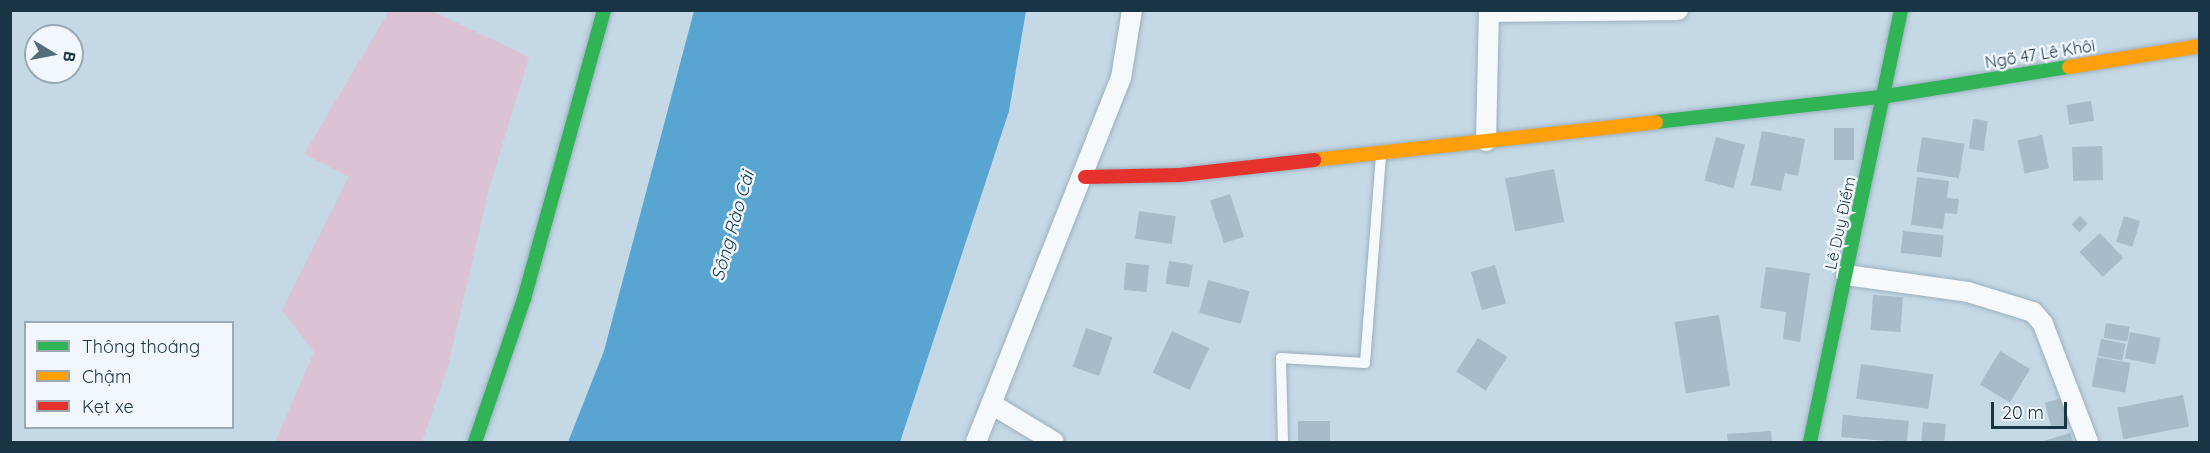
<!DOCTYPE html>
<meta charset="utf-8">
<style>
body{margin:0}
#map{position:relative;width:2210px;height:453px;overflow:hidden;background:#c4d8e6;font-family:Quicksand,sans-serif}
div>[style]{position:absolute}
.green>*{inset:0;background:#dbc3d3}
.water>*{inset:0;background:#58a5d1}
.building>*{inset:0;background:#a6bcca;transform-origin:0 0}
.roads{filter:drop-shadow(0 0 2px #9bb0bf) drop-shadow(0 0 2px #9bb0bf)}
.lane>*{height:10px;margin:-5px;padding:0 5px;transform-origin:5px;border-radius:5px;background:#f6f9fb}
.street>*{height:20px;margin:-10px;padding:0 10px;transform-origin:10px;border-radius:10px;background:#f6f9fb}
.fast>*{height:14px;margin:-7px;padding:0 7px;transform-origin:7px;border-radius:7px;background:#30b455}
.slow>*{height:14px;margin:-7px;padding:0 7px;transform-origin:7px;border-radius:7px;background:#ff9f0a}
.jam>*{height:14px;margin:-7px;padding:0 7px;transform-origin:7px;border-radius:7px;background:#e5322d}
span{translate:-50% -50%;white-space:nowrap;text-align:center;line-height:1.15;-webkit-text-stroke:5px #f1f7fc;paint-order:stroke}
.street-label{font-size:16px;color:#183445}
.water-label{font-size:18px;color:#103951;font-style:italic}
.frame{position:absolute;inset:0;border:12px solid #183445;pointer-events:none}
.legend{position:absolute;left:24px;top:321px;width:210px;height:108px;box-sizing:border-box;background:#f1f7fc;border:2px solid #9aa9b3;margin:0;padding:8px 10px;list-style:none;font-size:18px;color:#183445}
.legend li{display:flex;align-items:center;gap:12px;height:30px}
.legend b{width:30px;border:2px solid #9aa9b3}
.north{position:absolute;left:24px;top:24px;width:60px;height:60px;box-sizing:border-box;background:#f1f7fc;border:2px solid #9aa9b3;border-radius:50%;rotate:100deg;font-size:16px;font-weight:700;line-height:24px;text-align:center;color:#183445}
.north::after{content:'';display:block;margin:auto;width:21px;height:27px;background:#546d7d;clip-path:polygon(50% 0,100% 100%,50% 72%,0 100%)}
.scale{position:absolute;left:1991px;top:402px;width:76px;height:27px;box-sizing:border-box;border:3px solid #183445;border-top:0;padding-left:8px;font-size:18px;line-height:21px;white-space:nowrap;color:#183445;-webkit-text-stroke:4px #f1f7fc;paint-order:stroke}
</style>
<div id="map">
<div class="green">
<i style="clip-path:polygon(389px 11px,432px 11px,529px 57px,489px 189px,448px 366px,422px 442px,275px 442px,314px 352px,282px 310px,349px 177px,304px 154px)"></i>
</div>
<div class="water">
<i style="clip-path:polygon(694px 11px,1026px 11px,1009px 111px,900px 442px,568px 442px,604px 351px)"></i>
</div>
<div class="building">
<i style="left:2091px;top:101px;width:20px;height:25px;rotate:81deg"></i>
<i style="left:1973px;top:119px;width:15px;height:30px;rotate:8deg"></i>
<i style="left:1834px;top:128px;width:20px;height:32px"></i>
<i style="clip-path:polygon(1762px 131px,1805px 139px,1798px 176px,1785px 173px,1781px 191px,1751px 185px)"></i>
<i style="left:2042px;top:135px;width:34px;height:25px;rotate:78deg"></i>
<i style="left:1716px;top:137px;width:30px;height:45px;rotate:15deg"></i>
<i style="left:1922px;top:137px;width:43px;height:35px;rotate:9deg"></i>
<i style="left:2102px;top:146px;width:34px;height:30px;rotate:88deg"></i>
<i style="left:1554px;top:169px;width:54px;height:50px;rotate:79deg"></i>
<i style="clip-path:polygon(1917px 177px,1949px 181px,1947px 198px,1959px 199px,1957px 214px,1945px 213px,1943px 229px,1911px 225px)"></i>
<i style="left:1230px;top:194px;width:45px;height:21px;rotate:72deg"></i>
<i style="left:1139px;top:211px;width:37px;height:28px;rotate:8deg"></i>
<i style="left:2080px;top:216px;width:11px;height:12px;rotate:45deg"></i>
<i style="left:2124px;top:216px;width:17px;height:27px;rotate:17deg"></i>
<i style="left:1903px;top:231px;width:41px;height:22px;rotate:6deg"></i>
<i style="left:2100px;top:233px;width:34px;height:28px;rotate:47deg"></i>
<i style="left:1169px;top:261px;width:24px;height:23px;rotate:9deg"></i>
<i style="left:1126px;top:263px;width:23px;height:27px;rotate:5deg"></i>
<i style="left:1495px;top:265px;width:40px;height:25px;rotate:74deg"></i>
<i style="clip-path:polygon(1766px 267px,1810px 273px,1800px 342px,1783px 339px,1786px 312px,1760px 308px)"></i>
<i style="left:1208px;top:280px;width:43px;height:34px;rotate:15deg"></i>
<i style="left:1873px;top:295px;width:30px;height:35px;rotate:4deg"></i>
<i style="left:1719px;top:315px;width:72px;height:45px;rotate:81deg"></i>
<i style="left:2106px;top:323px;width:24px;height:15px;rotate:9deg"></i>
<i style="left:1086px;top:328px;width:28px;height:41px;rotate:19deg"></i>
<i style="left:1172px;top:331px;width:41px;height:46px;rotate:25deg"></i>
<i style="left:2130px;top:332px;width:31px;height:27px;rotate:11deg"></i>
<i style="left:1478px;top:338px;width:35px;height:40px;rotate:33deg"></i>
<i style="left:2101px;top:339px;width:25px;height:17px;rotate:11deg"></i>
<i style="left:2000px;top:351px;width:35px;height:39px;rotate:31deg"></i>
<i style="left:2097px;top:357px;width:34px;height:30px;rotate:10deg"></i>
<i style="left:1861px;top:364px;width:73px;height:35px;rotate:8deg"></i>
<i style="left:2183px;top:395px;width:32px;height:67px;rotate:79deg"></i>
<i style="left:2066px;top:397px;width:27px;height:22px;rotate:75deg"></i>
<i style="left:1843px;top:415px;width:66px;height:22px;rotate:5deg"></i>
<i style="left:1298px;top:421px;width:32px;height:21px"></i>
<i style="left:1923px;top:422px;width:23px;height:20px;rotate:5deg"></i>
<i style="clip-path:polygon(1771px 431px,1772px 442px,1728px 442px,1727px 434px)"></i>
<i style="clip-path:polygon(2070px 433px,2073px 442px,2040px 442px)"></i>
</div>
<div class="roads">
<div class="lane">
<i style="left:1283px;top:442px;width:84px;rotate:-91.4deg"></i>
<i style="left:1281px;top:358px;width:84px;rotate:3.4deg"></i>
<i style="left:1365px;top:363px;width:210px;rotate:-85.6deg"></i>
</div>
<div class="street">
<i style="left:1489px;top:12px;width:189px;rotate:-0.6deg"></i>
<i style="left:1486px;top:141px;width:131px;rotate:-88.7deg"></i>
<i style="left:1846px;top:275px;width:123px;rotate:7.9deg"></i>
<i style="left:1968px;top:292px;width:68px;rotate:17.1deg"></i>
<i style="left:2033px;top:312px;width:16px;rotate:50deg"></i>
<i style="left:2043px;top:324px;width:126px;rotate:69.1deg"></i>
<i style="left:993px;top:405px;width:71px;rotate:31.2deg"></i>
<i style="left:976px;top:442px;width:392px;rotate:-68.3deg"></i>
<i style="left:1121px;top:78px;width:69px;rotate:-80.8deg"></i>
</div>
<div class="fast">
<i style="left:1656px;top:122px;width:232px;rotate:-6.4deg"></i>
<i style="left:1887px;top:96px;width:184px;rotate:-9.1deg"></i>
<i style="left:475px;top:442px;width:151px;rotate:-71.1deg"></i>
<i style="left:524px;top:299px;width:300px;rotate:-74.5deg"></i>
<i style="left:1810px;top:442px;width:441px;rotate:-78.1deg"></i>
</div>
<div class="slow">
<i style="left:2069px;top:67px;width:133px;rotate:-9.1deg"></i>
<i style="left:1314px;top:160px;width:344px;rotate:-6.3deg"></i>
</div>
<div class="jam">
<i style="left:1085px;top:177px;width:95px;rotate:-1.2deg"></i>
<i style="left:1180px;top:175px;width:135px;rotate:-6.4deg"></i>
</div>
</div>
<div class="street-label">
<span style="left:2040px;top:54px;rotate:-9deg">Ngõ 47 Lê Khôi</span>
<span style="left:1840px;top:223px;rotate:-78deg">Lê Duy Điếm</span>
</div>
<div class="water-label">
<span style="left:733px;top:226px;rotate:-74deg">Sông Rào Cái</span>
</div>
<div class="frame"></div>
<ul class="legend">
<li><b style="height:8px;background:#30b455"></b>Thông thoáng</li>
<li><b style="height:8px;background:#ff9f0a"></b>Chậm</li>
<li><b style="height:8px;background:#e5322d"></b>Kẹt xe</li>
</ul>
<div class="north">B</div>
<div class="scale">20 m</div>
</div>
